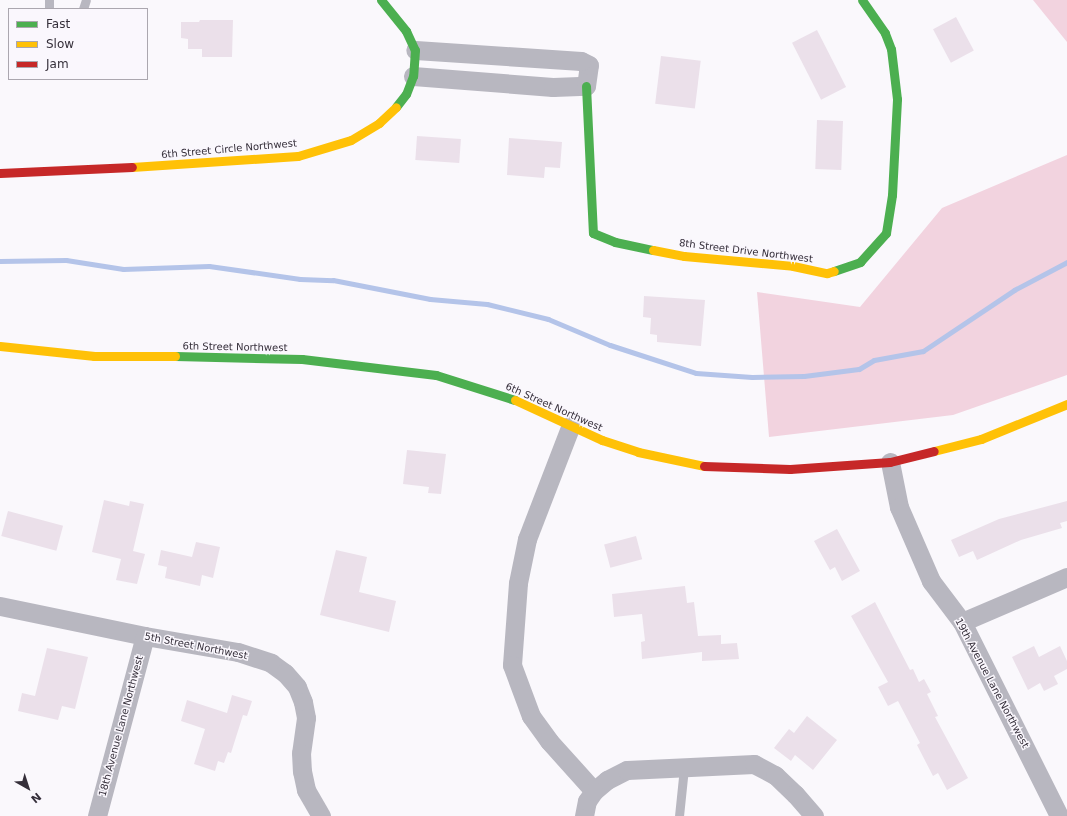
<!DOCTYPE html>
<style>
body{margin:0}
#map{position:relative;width:1067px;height:816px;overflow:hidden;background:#faf8fc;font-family:"DejaVu Sans",sans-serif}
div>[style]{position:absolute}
.green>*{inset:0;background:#f2d3df}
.stream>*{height:5px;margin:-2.5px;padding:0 2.5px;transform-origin:2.5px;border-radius:2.5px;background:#b4c4e9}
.building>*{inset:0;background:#ebe0ea;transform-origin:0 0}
.lane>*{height:9px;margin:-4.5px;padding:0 4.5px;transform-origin:4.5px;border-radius:4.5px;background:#b8b7c0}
.street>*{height:19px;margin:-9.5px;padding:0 9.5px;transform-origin:9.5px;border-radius:9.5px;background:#b8b7c0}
.fast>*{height:9px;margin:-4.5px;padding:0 4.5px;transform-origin:4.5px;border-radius:4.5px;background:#4caf50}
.slow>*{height:9px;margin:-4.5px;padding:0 4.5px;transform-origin:4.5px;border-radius:4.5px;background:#ffc107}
.jam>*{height:9px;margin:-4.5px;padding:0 4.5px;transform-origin:4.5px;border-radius:4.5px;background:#c62828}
span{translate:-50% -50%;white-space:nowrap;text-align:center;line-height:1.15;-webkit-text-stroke:3px #faf7fd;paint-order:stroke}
.street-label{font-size:10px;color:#352f3a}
.legend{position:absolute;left:8px;top:8px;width:140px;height:72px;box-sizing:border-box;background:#faf7fd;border:1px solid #aba7af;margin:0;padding:5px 7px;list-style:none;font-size:12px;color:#352f3a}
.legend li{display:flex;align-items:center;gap:8px;height:20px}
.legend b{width:20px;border:1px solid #aba7af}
.north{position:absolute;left:8px;top:768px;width:40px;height:40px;-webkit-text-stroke:3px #faf7fd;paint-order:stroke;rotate:141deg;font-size:11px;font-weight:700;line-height:16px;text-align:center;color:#352f3a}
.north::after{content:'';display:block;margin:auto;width:14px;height:18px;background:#352f3a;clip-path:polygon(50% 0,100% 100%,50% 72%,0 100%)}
</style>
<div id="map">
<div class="green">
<i style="clip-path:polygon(1033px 0,1067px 0,1067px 42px)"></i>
<i style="clip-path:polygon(1067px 155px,1067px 375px,953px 415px,769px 437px,757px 292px,860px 307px,942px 208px)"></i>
</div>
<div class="stream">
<i style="left:0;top:261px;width:66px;rotate:-0.9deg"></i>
<i style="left:66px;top:260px;width:58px;rotate:9deg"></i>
<i style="left:123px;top:269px;width:86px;rotate:-2deg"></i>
<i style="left:209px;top:266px;width:92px;rotate:8.1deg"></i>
<i style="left:300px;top:279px;width:33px;rotate:2deg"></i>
<i style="left:333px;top:280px;width:99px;rotate:11.1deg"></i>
<i style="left:430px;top:299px;width:57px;rotate:5deg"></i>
<i style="left:487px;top:304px;width:63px;rotate:13.8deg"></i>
<i style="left:548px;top:319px;width:67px;rotate:22.8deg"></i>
<i style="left:610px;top:345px;width:90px;rotate:18deg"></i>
<i style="left:696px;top:373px;width:56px;rotate:4.1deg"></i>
<i style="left:752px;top:377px;width:52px;rotate:-1.1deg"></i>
<i style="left:804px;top:376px;width:55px;rotate:-7.3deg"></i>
<i style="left:859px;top:369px;width:17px;rotate:-31deg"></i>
<i style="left:874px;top:360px;width:50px;rotate:-10.4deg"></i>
<i style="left:923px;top:351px;width:110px;rotate:-33.8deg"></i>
<i style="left:1014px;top:290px;width:60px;rotate:-27.8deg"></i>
</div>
<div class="building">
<i style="left:956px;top:17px;width:38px;height:26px;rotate:62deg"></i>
<i style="clip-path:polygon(200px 20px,233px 20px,232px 57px,202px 57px,202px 49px,188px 49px,188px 39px,181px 38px,181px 22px,199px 22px)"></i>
<i style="left:817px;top:30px;width:64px;height:28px;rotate:63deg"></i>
<i style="left:661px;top:56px;width:40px;height:48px;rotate:7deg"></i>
<i style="left:817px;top:120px;width:26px;height:49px;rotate:2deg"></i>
<i style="left:417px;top:136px;width:44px;height:24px;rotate:4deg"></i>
<i style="clip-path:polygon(509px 138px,562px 142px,560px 168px,545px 167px,544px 178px,507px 175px)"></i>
<i style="clip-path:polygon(644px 296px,705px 300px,701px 346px,657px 342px,657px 335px,650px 334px,651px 318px,643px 317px)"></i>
<i style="clip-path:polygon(407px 450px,446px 454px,441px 494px,428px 493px,429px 487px,403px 484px)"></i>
<i style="clip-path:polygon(104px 500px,129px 506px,130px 501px,144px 504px,133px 551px,145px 554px,137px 584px,116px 580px,121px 559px,92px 552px)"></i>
<i style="clip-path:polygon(1067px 501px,1067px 521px,1060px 523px,1062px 528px,1021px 540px,977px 560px,973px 551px,959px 557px,951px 540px,999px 519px)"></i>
<i style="left:8px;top:511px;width:57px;height:26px;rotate:15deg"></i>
<i style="clip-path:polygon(837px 529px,860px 571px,842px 581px,835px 567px,830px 570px,814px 541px)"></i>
<i style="left:636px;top:536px;width:24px;height:33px;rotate:75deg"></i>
<i style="clip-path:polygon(196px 542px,220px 547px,213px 578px,202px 575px,200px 586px,165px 578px,167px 567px,158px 565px,161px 550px,192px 557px)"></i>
<i style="clip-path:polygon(336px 550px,367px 557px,359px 592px,396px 601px,389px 632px,320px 615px)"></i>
<i style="clip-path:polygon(685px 586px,687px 603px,694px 602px,698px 636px,721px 635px,721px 644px,737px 643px,739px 659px,702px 661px,702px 652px,642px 659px,641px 642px,645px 641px,642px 614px,614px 617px,612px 594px)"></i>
<i style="clip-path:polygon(875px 602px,910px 670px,913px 669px,919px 682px,924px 679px,931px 692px,927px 694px,938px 716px,935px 717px,968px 778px,947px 790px,938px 773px,933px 776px,917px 745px,920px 743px,898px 701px,888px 706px,878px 687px,888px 682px,851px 616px)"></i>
<i style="clip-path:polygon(1034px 646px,1039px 657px,1060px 646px,1067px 661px,1067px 669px,1054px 676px,1058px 684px,1044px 691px,1040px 683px,1028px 690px,1012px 657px)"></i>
<i style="clip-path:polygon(47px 648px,88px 657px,75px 709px,62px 706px,58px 720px,18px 711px,22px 693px,35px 696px)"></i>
<i style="clip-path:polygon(232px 695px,252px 701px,247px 716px,243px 715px,231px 753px,228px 752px,224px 763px,218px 761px,215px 771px,194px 764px,205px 729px,181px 721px,187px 700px,227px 713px)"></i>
<i style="clip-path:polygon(807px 716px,837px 740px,813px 770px,795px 755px,791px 761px,774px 748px,789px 729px,794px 733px)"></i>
</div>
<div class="lane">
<i style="left:49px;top:0;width:9px;rotate:90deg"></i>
<i style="left:83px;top:9px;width:9px;rotate:-72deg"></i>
<i style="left:679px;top:816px;width:48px;rotate:-84.1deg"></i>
</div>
<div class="street">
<i style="left:413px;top:76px;width:140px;rotate:4.5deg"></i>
<i style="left:553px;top:87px;width:33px;rotate:-2deg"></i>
<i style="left:586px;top:86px;width:21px;rotate:-82deg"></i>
<i style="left:589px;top:65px;width:9px;rotate:-153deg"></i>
<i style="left:581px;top:61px;width:166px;rotate:-176.2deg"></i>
<i style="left:571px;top:425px;width:122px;rotate:111.1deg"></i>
<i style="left:527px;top:539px;width:45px;rotate:101.6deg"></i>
<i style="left:518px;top:583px;width:82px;rotate:94.2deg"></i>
<i style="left:512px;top:665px;width:54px;rotate:69.6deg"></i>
<i style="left:531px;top:716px;width:31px;rotate:54deg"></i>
<i style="left:549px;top:741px;width:67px;rotate:48deg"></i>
<i style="left:890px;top:462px;width:46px;rotate:78.7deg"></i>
<i style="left:899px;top:507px;width:81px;rotate:66.6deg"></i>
<i style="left:931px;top:581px;width:51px;rotate:52.9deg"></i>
<i style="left:962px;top:622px;width:217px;rotate:63.4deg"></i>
<i style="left:0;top:606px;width:148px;rotate:11.7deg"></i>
<i style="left:145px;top:636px;width:94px;rotate:9.8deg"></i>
<i style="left:238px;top:652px;width:35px;rotate:18deg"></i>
<i style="left:271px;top:663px;width:17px;rotate:36deg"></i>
<i style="left:285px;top:673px;width:18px;rotate:49deg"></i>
<i style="left:297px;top:687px;width:16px;rotate:68deg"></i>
<i style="left:303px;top:702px;width:16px;rotate:79deg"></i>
<i style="left:306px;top:718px;width:35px;rotate:98deg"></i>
<i style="left:301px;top:753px;width:18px;rotate:87deg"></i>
<i style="left:302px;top:771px;width:19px;rotate:78deg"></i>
<i style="left:306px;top:790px;width:30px;rotate:60deg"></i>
<i style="left:962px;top:622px;width:114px;rotate:-23.2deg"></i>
<i style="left:97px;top:816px;width:186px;rotate:-75.1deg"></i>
<i style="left:584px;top:816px;width:15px;rotate:-79deg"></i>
<i style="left:587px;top:801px;width:12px;rotate:-55deg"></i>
<i style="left:594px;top:791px;width:17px;rotate:-40deg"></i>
<i style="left:607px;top:780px;width:22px;rotate:-27deg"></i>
<i style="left:627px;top:770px;width:127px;rotate:-2.7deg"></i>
<i style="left:754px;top:764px;width:24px;rotate:28deg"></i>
<i style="left:775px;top:775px;width:28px;rotate:44deg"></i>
<i style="left:795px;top:794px;width:29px;rotate:49deg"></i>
</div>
<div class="fast">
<i style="left:381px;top:0;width:40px;rotate:51deg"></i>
<i style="left:406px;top:31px;width:21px;rotate:65deg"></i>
<i style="left:415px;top:50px;width:26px;rotate:94deg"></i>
<i style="left:413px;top:76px;width:19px;rotate:111deg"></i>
<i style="left:406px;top:94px;width:16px;rotate:128deg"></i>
<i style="left:586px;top:86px;width:147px;rotate:87.3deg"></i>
<i style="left:593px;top:233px;width:24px;rotate:22deg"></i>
<i style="left:615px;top:242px;width:39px;rotate:12deg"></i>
<i style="left:834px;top:271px;width:28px;rotate:-19deg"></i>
<i style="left:860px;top:262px;width:39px;rotate:-48deg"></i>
<i style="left:886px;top:233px;width:38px;rotate:-81deg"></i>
<i style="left:892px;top:195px;width:96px;rotate:-87deg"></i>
<i style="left:897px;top:99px;width:50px;rotate:-96.8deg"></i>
<i style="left:891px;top:49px;width:17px;rotate:-111deg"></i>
<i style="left:885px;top:33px;width:40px;rotate:-124.9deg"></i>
<i style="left:175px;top:356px;width:127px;rotate:1.4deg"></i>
<i style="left:302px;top:359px;width:135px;rotate:6.8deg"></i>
<i style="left:436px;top:375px;width:83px;rotate:17.6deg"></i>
</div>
<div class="slow">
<i style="left:132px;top:167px;width:166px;rotate:-3.8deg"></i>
<i style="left:298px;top:156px;width:55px;rotate:-16.8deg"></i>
<i style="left:351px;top:140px;width:33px;rotate:-31deg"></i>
<i style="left:379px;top:123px;width:23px;rotate:-43deg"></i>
<i style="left:653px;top:250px;width:32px;rotate:11deg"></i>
<i style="left:684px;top:256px;width:109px;rotate:5.2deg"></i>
<i style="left:793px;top:266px;width:35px;rotate:12deg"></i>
<i style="left:827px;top:273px;width:7px;rotate:-16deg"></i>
<i style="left:0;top:346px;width:95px;rotate:6.1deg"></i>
<i style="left:94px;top:356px;width:81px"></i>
<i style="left:515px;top:400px;width:96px;rotate:24.7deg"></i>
<i style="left:602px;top:440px;width:38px;rotate:18deg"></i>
<i style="left:638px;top:452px;width:67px;rotate:12deg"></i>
<i style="left:934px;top:451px;width:49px;rotate:-14.3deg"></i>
<i style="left:981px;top:439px;width:93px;rotate:-22.1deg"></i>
</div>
<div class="jam">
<i style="left:0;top:173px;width:132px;rotate:-2.6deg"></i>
<i style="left:704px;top:466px;width:86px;rotate:2deg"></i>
<i style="left:790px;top:469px;width:100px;rotate:-4deg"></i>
<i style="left:890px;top:462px;width:45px;rotate:-14deg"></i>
</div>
<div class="street-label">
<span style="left:229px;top:149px;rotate:-5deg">6th Street Circle Northwest</span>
<span style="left:746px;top:251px;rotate:7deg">8th Street Drive Northwest</span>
<span style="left:235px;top:347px;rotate:1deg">6th Street Northwest</span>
<span style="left:554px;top:407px;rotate:24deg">6th Street Northwest</span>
<span style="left:196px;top:646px;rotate:11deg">5th Street Northwest</span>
<span style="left:992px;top:683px;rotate:62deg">19th Avenue Lane Northwest</span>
<span style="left:121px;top:726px;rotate:-75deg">18th Avenue Lane Northwest</span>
</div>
<ul class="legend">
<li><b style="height:5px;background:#4caf50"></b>Fast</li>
<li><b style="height:5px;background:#ffc107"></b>Slow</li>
<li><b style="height:5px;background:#c62828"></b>Jam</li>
</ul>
<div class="north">N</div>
</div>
